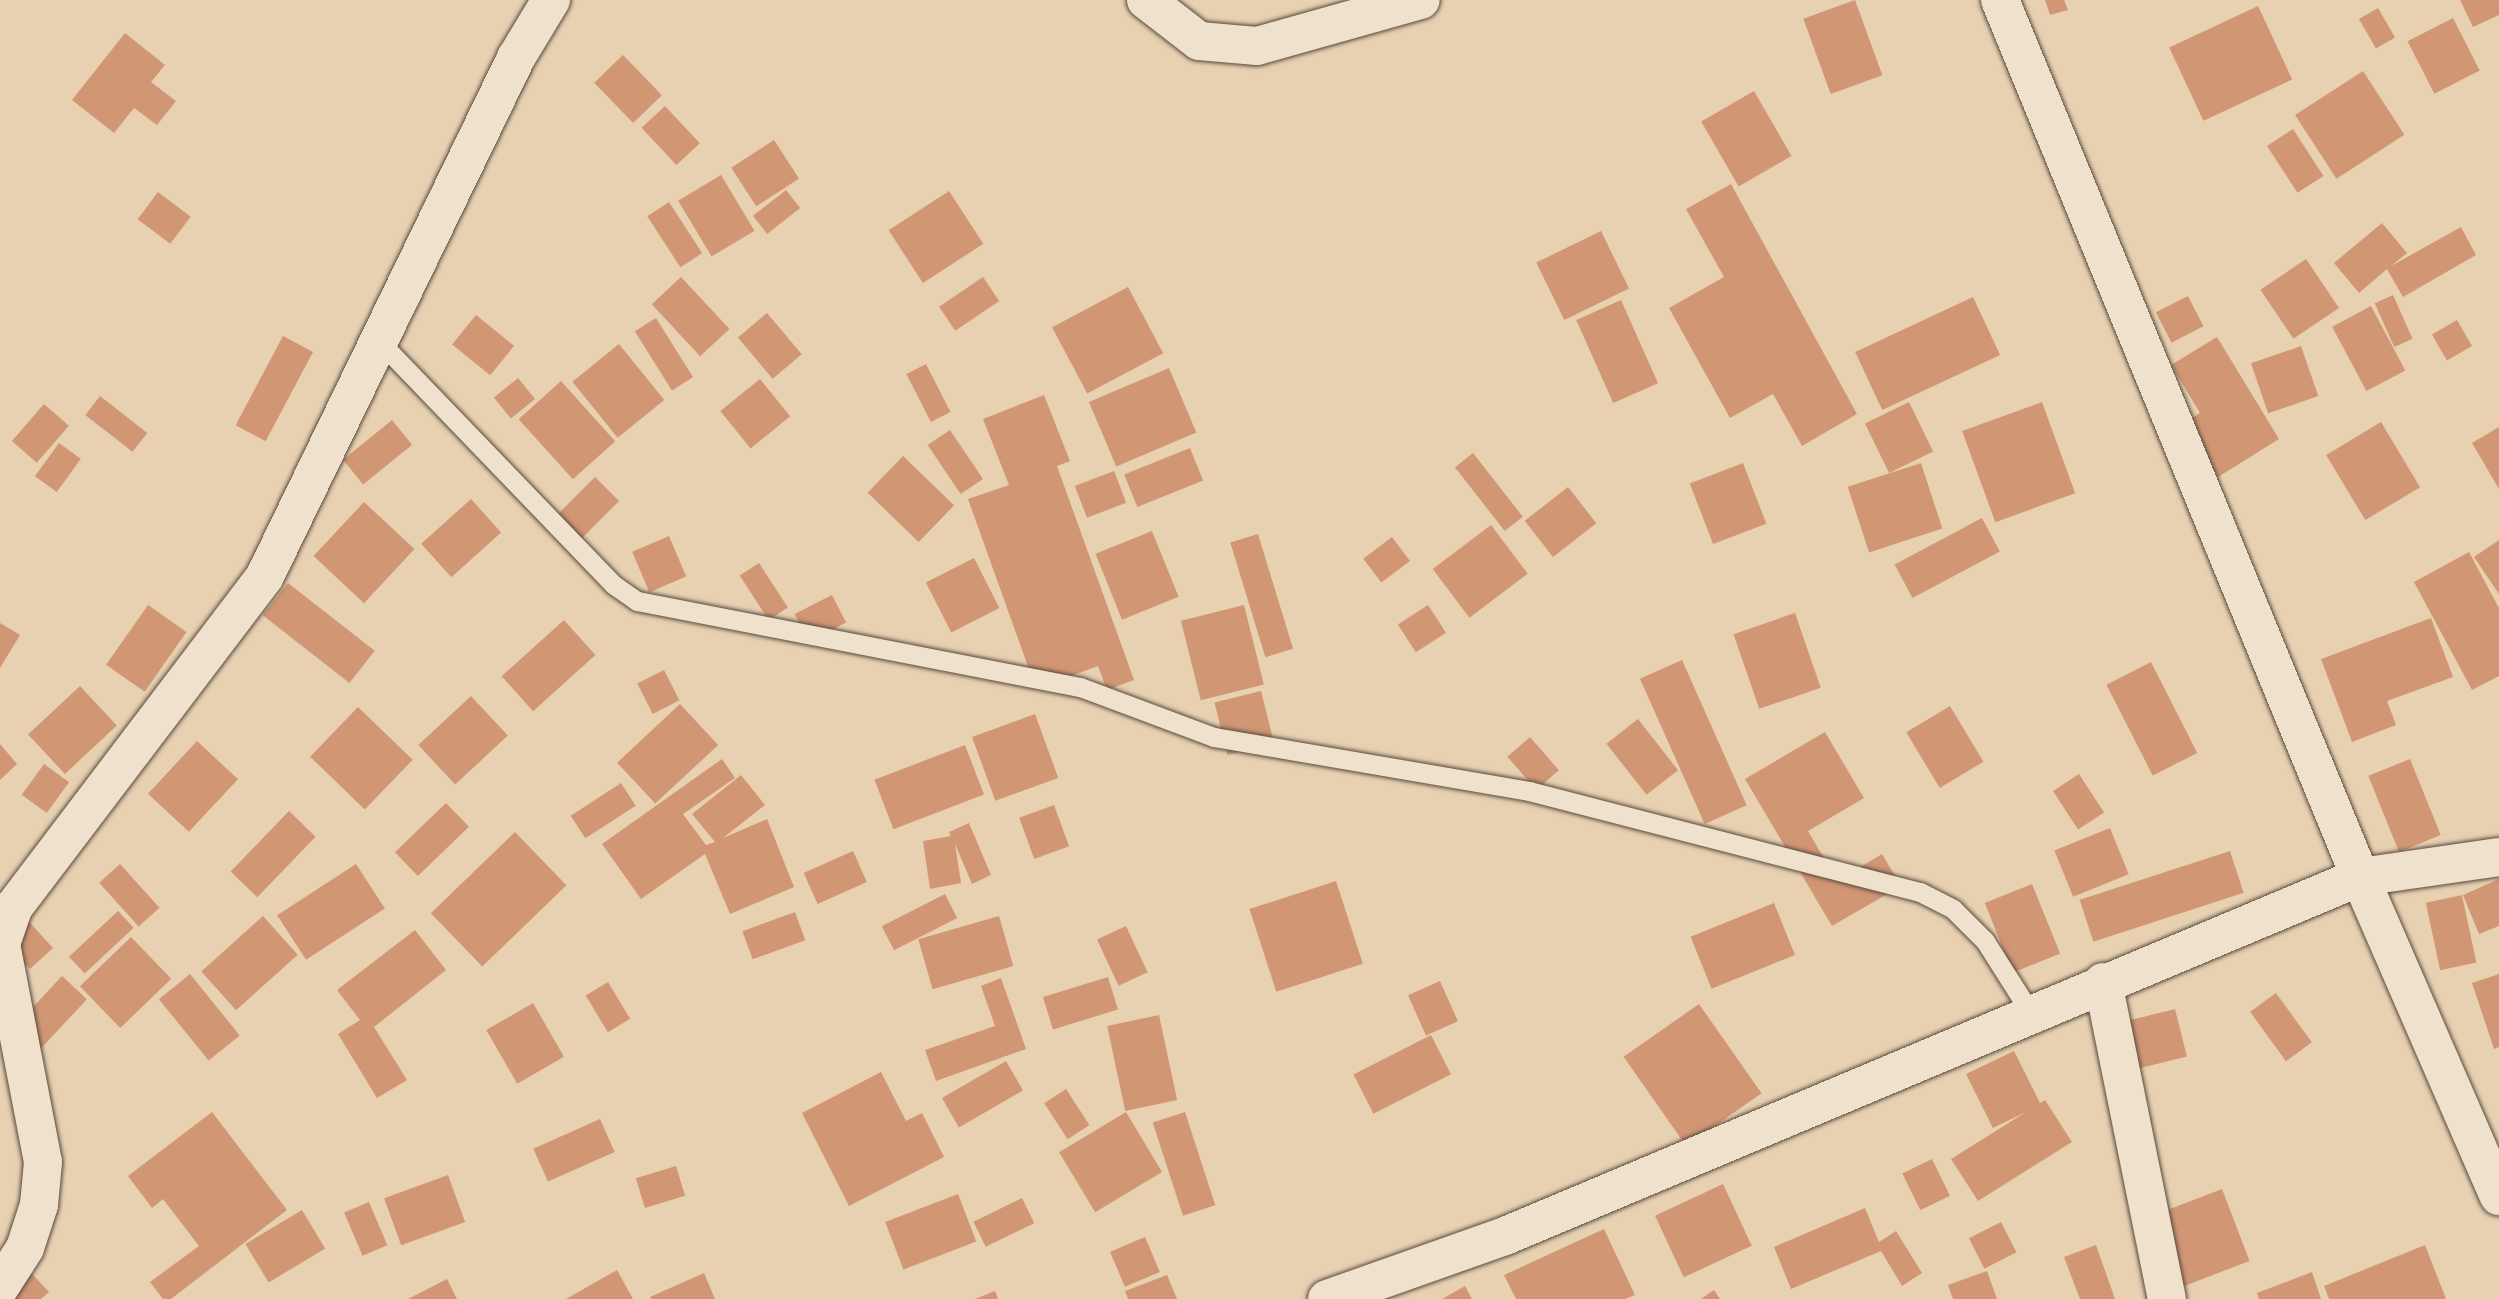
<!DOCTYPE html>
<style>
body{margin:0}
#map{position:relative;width:2499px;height:1299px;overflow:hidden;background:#e7d1b1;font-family:"Libre Bodoni",serif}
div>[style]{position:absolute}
.building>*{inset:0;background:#d19775;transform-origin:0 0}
.roads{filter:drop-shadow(0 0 2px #58493e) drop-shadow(0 0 2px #58493e)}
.lane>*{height:19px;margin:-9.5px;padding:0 9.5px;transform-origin:9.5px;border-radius:9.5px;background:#efe1cc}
.street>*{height:38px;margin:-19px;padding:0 19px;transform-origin:19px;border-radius:19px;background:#efe1cc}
span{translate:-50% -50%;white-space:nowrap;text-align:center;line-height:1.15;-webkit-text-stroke:7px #efe1cc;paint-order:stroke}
</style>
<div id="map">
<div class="building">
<i style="left:1855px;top:0;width:80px;height:55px;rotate:70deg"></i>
<i style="clip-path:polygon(2045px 0,2064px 0,2068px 10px,2050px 15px)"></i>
<i style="clip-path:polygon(2460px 0,2499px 0,2499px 15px,2473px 27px)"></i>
<i style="left:2258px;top:6px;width:81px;height:98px;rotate:65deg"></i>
<i style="left:2378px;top:8px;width:34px;height:22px;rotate:60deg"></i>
<i style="left:2453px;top:18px;width:59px;height:51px;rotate:63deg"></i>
<i style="clip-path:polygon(125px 33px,165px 65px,151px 82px,176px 101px,157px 125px,134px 108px,114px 133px,72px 100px)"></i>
<i style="left:623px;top:55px;width:56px;height:40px;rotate:46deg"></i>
<i style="left:2363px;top:71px;width:76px;height:81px;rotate:57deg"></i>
<i style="left:1754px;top:91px;width:75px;height:61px;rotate:60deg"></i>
<i style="left:665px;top:106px;width:51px;height:32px;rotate:47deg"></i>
<i style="left:2293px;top:129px;width:56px;height:31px;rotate:57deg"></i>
<i style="left:774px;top:140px;width:46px;height:51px;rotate:57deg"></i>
<i style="left:721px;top:175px;width:65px;height:50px;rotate:59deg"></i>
<i style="clip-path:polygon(1731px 184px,1857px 414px,1802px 446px,1773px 394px,1730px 418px,1669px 308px,1724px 277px,1686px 209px)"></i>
<i style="left:786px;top:190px;width:23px;height:42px;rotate:52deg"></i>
<i style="left:949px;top:191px;width:63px;height:72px;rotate:57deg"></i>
<i style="left:158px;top:192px;width:41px;height:34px;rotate:37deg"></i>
<i style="left:669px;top:202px;width:61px;height:26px;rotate:57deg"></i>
<i style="clip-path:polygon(2382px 223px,2407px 253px,2391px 266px,2461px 227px,2476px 255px,2403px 297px,2387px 269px,2359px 293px,2334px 263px)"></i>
<i style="left:1601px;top:231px;width:64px;height:72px;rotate:64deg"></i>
<i style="left:2306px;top:259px;width:59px;height:55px;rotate:56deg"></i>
<i style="left:681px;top:277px;width:71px;height:40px;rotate:47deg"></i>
<i style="left:983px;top:277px;width:29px;height:53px;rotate:56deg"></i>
<i style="left:1128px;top:287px;width:75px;height:86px;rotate:62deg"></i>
<i style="left:2393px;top:295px;width:48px;height:20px;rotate:66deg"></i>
<i style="left:2188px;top:296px;width:34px;height:36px;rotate:63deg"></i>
<i style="left:1973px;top:297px;width:64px;height:130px;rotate:65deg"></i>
<i style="left:1621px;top:300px;width:91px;height:49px;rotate:66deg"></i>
<i style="left:2371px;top:306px;width:73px;height:44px;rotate:62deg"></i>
<i style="left:767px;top:313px;width:54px;height:38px;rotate:50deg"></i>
<i style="left:476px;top:315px;width:49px;height:38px;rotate:39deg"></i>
<i style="left:656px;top:318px;width:70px;height:25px;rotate:58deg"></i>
<i style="left:2457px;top:320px;width:30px;height:29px;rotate:60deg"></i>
<i style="left:283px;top:336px;width:34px;height:101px;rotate:28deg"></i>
<i style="clip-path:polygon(2217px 337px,2279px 439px,2218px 477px,2185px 423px,2200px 413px,2171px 365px)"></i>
<i style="left:619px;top:344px;width:72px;height:60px;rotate:51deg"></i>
<i style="left:2301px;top:346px;width:53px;height:53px;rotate:71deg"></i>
<i style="left:926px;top:364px;width:54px;height:22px;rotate:63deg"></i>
<i style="left:1169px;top:368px;width:70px;height:87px;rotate:67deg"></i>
<i style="left:518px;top:378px;width:27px;height:31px;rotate:51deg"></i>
<i style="left:760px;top:379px;width:48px;height:51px;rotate:51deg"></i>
<i style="left:561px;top:381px;width:81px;height:57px;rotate:48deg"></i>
<i style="clip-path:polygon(1044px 395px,1070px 461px,1057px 466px,1134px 680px,1107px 690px,1098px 666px,1036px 689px,968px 499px,1009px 485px,983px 419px)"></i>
<i style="left:100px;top:396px;width:60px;height:24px;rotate:38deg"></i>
<i style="left:1909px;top:402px;width:55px;height:49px;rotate:64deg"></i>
<i style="left:2042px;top:402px;width:97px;height:85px;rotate:70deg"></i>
<i style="left:44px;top:404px;width:33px;height:49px;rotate:41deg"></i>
<i style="left:392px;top:420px;width:32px;height:63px;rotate:51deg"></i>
<i style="left:2381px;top:422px;width:76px;height:64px;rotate:59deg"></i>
<i style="clip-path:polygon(2499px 427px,2499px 489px,2472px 443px)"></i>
<i style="left:950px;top:430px;width:59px;height:27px;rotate:56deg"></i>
<i style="left:59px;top:443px;width:27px;height:41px;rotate:36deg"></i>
<i style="left:1190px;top:448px;width:35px;height:71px;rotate:68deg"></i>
<i style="left:1473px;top:453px;width:81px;height:23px;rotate:52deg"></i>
<i style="left:903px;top:456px;width:71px;height:51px;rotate:44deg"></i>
<i style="left:1743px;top:463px;width:65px;height:57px;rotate:69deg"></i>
<i style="left:1921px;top:463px;width:69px;height:77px;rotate:72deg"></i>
<i style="left:1114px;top:471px;width:34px;height:42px;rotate:69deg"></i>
<i style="left:595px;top:477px;width:34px;height:66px;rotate:45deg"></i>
<i style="left:1568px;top:487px;width:46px;height:55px;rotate:52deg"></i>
<i style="left:471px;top:499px;width:45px;height:67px;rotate:48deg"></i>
<i style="left:364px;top:502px;width:69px;height:74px;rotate:43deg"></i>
<i style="left:1982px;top:518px;width:38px;height:99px;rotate:62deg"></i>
<i style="left:1491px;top:525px;width:61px;height:73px;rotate:53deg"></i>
<i style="left:1152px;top:531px;width:71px;height:61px;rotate:68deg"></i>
<i style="left:1258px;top:534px;width:120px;height:29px;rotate:73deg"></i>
<i style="left:669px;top:536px;width:44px;height:40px;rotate:67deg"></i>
<i style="left:1392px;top:537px;width:30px;height:36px;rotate:53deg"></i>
<i style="clip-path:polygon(2499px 540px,2499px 594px,2474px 557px)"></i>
<i style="clip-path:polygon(2469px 552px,2499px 608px,2499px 676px,2472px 690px,2414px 582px)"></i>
<i style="left:974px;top:558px;width:56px;height:54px;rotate:63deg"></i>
<i style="left:759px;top:563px;width:53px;height:23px;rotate:57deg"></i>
<i style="left:288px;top:583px;width:110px;height:41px;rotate:38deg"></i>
<i style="left:832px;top:595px;width:31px;height:42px;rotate:63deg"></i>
<i style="left:148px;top:605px;width:47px;height:73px;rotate:35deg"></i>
<i style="left:1244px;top:605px;width:82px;height:65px;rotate:76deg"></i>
<i style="left:1428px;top:605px;width:33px;height:36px;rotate:57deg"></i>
<i style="left:1795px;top:613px;width:79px;height:65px;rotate:71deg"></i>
<i style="clip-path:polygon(2431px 618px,2453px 677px,2387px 701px,2396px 725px,2352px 742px,2321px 659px)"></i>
<i style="left:564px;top:620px;width:47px;height:84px;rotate:48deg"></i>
<i style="clip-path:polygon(0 623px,20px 635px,0 668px)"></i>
<i style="left:1682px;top:660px;width:159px;height:46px;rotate:66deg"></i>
<i style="left:2151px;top:662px;width:102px;height:50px;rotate:63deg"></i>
<i style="left:664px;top:670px;width:34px;height:30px;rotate:63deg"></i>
<i style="left:80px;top:686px;width:54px;height:71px;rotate:47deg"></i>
<i style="left:1261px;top:691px;width:54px;height:48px;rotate:76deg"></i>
<i style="left:471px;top:696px;width:54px;height:72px;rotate:47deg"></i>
<i style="left:680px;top:704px;width:56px;height:86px;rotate:47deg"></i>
<i style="left:1950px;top:706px;width:65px;height:51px;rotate:59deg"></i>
<i style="left:358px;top:707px;width:76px;height:69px;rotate:44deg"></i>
<i style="left:1035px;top:714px;width:68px;height:67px;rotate:70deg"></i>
<i style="left:1638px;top:719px;width:65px;height:40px;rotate:52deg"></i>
<i style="clip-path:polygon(1825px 732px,1864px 798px,1808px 831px,1837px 881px,1882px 854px,1901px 886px,1832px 926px,1745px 779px)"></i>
<i style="left:1530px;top:737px;width:44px;height:30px;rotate:49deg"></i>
<i style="left:197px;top:741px;width:56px;height:72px;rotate:43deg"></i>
<i style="clip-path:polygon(0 744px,17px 764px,0 780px)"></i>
<i style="left:965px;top:745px;width:53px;height:97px;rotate:69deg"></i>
<i style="clip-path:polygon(722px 759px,735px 778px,683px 814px,706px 845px,715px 842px,692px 814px,741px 775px,765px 805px,723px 838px,767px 819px,794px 887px,730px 914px,705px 854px,641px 899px,602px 844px)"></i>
<i style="left:2410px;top:759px;width:82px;height:45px;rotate:68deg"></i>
<i style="left:44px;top:764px;width:31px;height:38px;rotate:36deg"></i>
<i style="left:2079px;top:774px;width:46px;height:31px;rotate:57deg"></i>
<i style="left:621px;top:783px;width:27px;height:60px;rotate:57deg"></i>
<i style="left:446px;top:803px;width:33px;height:71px;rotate:46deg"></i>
<i style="left:1054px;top:805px;width:44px;height:37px;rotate:70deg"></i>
<i style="left:289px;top:811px;width:37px;height:84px;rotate:44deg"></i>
<i style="clip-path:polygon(969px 823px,991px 875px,972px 884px,955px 844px,961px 883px,930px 889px,923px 841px,951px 836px,949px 832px)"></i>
<i style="left:2110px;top:828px;width:50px;height:60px;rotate:68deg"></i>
<i style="left:515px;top:832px;width:74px;height:117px;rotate:46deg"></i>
<i style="left:853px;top:851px;width:34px;height:54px;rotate:66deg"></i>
<i style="left:2230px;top:851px;width:44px;height:158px;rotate:72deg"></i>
<i style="left:120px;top:864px;width:59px;height:28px;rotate:48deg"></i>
<i style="left:356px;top:864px;width:53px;height:94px;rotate:57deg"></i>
<i style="clip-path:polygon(2499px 879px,2499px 926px,2479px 934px,2463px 895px)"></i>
<i style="left:1336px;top:881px;width:87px;height:91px;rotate:72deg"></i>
<i style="left:2032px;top:884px;width:75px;height:51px;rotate:68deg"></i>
<i style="left:945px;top:894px;width:27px;height:71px;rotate:63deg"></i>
<i style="left:2462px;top:895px;width:69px;height:37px;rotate:78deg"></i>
<i style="clip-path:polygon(10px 901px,53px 948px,30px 969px,0 938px)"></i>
<i style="left:1774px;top:903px;width:56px;height:90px;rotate:68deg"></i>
<i style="left:118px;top:911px;width:23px;height:67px;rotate:47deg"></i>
<i style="left:795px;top:912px;width:30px;height:56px;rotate:70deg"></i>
<i style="left:263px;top:916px;width:52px;height:83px;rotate:48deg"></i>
<i style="left:999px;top:916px;width:52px;height:84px;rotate:74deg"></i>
<i style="left:1126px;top:926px;width:51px;height:32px;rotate:65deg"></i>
<i style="clip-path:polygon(415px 930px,446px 970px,374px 1027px,407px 1080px,377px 1098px,338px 1034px,360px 1020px,337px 990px)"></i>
<i style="left:131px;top:937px;width:58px;height:71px;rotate:46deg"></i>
<i style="left:190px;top:974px;width:79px;height:40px;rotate:51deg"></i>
<i style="clip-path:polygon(2499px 974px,2499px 1047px,2494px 1049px,2472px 983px)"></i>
<i style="left:62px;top:976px;width:34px;height:69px;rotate:43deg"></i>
<i style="left:1108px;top:977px;width:34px;height:68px;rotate:73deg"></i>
<i style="clip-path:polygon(1001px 978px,1026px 1049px,936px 1081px,925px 1050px,995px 1026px,981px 986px)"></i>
<i style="left:1440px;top:981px;width:44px;height:35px;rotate:66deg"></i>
<i style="left:608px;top:982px;width:43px;height:26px;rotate:59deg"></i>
<i style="left:2276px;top:993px;width:61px;height:32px;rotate:54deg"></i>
<i style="left:533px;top:1003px;width:62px;height:54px;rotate:60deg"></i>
<i style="left:1699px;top:1004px;width:109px;height:92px;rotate:55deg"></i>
<i style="left:2175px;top:1009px;width:49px;height:57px;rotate:76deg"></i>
<i style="left:1159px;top:1015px;width:87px;height:53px;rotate:78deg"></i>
<i style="left:1431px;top:1035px;width:44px;height:87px;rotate:63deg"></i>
<i style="clip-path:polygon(2014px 1051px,2040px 1103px,2045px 1100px,2072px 1142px,1978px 1201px,1951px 1159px,2026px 1112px,1993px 1128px,1966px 1074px)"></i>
<i style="left:1006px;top:1061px;width:34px;height:74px;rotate:60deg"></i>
<i style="clip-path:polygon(881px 1072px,906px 1121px,922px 1113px,944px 1157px,849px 1206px,802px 1113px)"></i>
<i style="left:1066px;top:1089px;width:43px;height:26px;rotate:57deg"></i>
<i style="clip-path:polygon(212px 1112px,287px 1210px,171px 1299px,163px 1299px,150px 1282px,199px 1246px,163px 1199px,152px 1208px,128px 1176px)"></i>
<i style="left:1126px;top:1112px;width:70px;height:78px;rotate:59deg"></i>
<i style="left:1185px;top:1112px;width:98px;height:34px;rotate:72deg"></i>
<i style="left:600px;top:1119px;width:36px;height:73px;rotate:66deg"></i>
<i style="left:1932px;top:1159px;width:41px;height:33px;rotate:64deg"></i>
<i style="left:676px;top:1166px;width:31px;height:42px;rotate:73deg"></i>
<i style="left:448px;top:1175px;width:50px;height:68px;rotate:70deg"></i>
<i style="left:1723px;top:1184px;width:68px;height:75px;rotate:65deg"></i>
<i style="left:2222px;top:1189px;width:77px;height:72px;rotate:69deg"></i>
<i style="left:958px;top:1194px;width:51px;height:78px;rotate:69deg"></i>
<i style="left:1022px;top:1198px;width:28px;height:54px;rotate:64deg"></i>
<i style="left:369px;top:1202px;width:47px;height:27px;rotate:67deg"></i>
<i style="clip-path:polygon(1865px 1208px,1879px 1242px,1896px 1231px,1922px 1273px,1902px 1286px,1881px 1251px,1791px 1289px,1774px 1247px)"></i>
<i style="left:302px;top:1210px;width:45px;height:66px;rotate:59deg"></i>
<i style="left:2001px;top:1222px;width:34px;height:36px;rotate:63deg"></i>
<i style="clip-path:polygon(1604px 1229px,1635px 1295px,1625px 1299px,1516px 1299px,1504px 1275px)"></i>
<i style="left:1145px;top:1237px;width:38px;height:38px;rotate:67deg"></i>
<i style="clip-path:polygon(2096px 1245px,2115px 1299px,2080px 1299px,2064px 1257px)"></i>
<i style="clip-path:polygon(2425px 1245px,2446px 1299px,2329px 1299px,2324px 1286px)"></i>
<i style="clip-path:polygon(20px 1261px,49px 1292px,41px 1299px,0 1299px)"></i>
<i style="clip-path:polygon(617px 1270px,633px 1299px,566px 1299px)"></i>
<i style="clip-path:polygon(1987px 1271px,1997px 1299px,1953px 1299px,1948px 1285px)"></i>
<i style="clip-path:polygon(2312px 1272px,2321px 1299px,2259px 1299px,2257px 1293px)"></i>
<i style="clip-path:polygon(704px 1273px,715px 1299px,651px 1299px,650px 1297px)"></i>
<i style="clip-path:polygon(1167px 1275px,1177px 1299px,1128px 1299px,1125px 1291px)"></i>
<i style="clip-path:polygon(447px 1279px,457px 1299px,408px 1299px)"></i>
<i style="clip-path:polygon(1465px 1286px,1472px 1299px,1442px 1299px)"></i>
<i style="clip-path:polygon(1714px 1290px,1720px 1299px,1701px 1299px)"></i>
<i style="clip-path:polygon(995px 1291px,998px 1299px,975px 1299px)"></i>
</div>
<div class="roads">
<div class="lane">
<i style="left:379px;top:341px;width:339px;rotate:46.1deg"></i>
<i style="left:614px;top:585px;width:28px;rotate:35deg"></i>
<i style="left:637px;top:601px;width:451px;rotate:11deg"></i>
<i style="left:1080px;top:687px;width:143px;rotate:20.5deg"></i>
<i style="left:1214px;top:737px;width:320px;rotate:9.7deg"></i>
<i style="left:1529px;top:791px;width:404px;rotate:14.5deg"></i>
<i style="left:1920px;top:892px;width:37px;rotate:27deg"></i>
<i style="left:1953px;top:909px;width:45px;rotate:45deg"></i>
<i style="left:1985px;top:941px;width:88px;rotate:57.6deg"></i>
</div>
<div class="street">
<i style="left:1146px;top:0;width:67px;rotate:37.7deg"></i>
<i style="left:1199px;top:41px;width:58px;rotate:4.9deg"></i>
<i style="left:1257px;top:46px;width:170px;rotate:-15.7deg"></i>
<i style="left:2000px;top:0;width:948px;rotate:67.68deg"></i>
<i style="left:2360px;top:877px;width:348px;rotate:66.5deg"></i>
<i style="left:2103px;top:982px;width:323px;rotate:78.6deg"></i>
<i style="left:0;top:1287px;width:46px;rotate:-57.3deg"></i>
<i style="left:25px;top:1248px;width:45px;rotate:-72deg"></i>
<i style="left:39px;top:1205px;width:43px;rotate:-84.7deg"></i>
<i style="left:43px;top:1162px;width:222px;rotate:-100.9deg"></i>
<i style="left:1px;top:944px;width:39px;rotate:-71deg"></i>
<i style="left:14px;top:907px;width:415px;rotate:-52.8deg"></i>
<i style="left:265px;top:576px;width:576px;rotate:-64.15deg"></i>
<i style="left:516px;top:58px;width:68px;rotate:-58.9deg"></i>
<i style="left:1327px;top:1299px;width:189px;rotate:-19.5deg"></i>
<i style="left:1505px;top:1236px;width:927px;rotate:-22.78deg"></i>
<i style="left:2360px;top:877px;width:140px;rotate:-8.2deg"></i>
</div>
</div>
</div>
